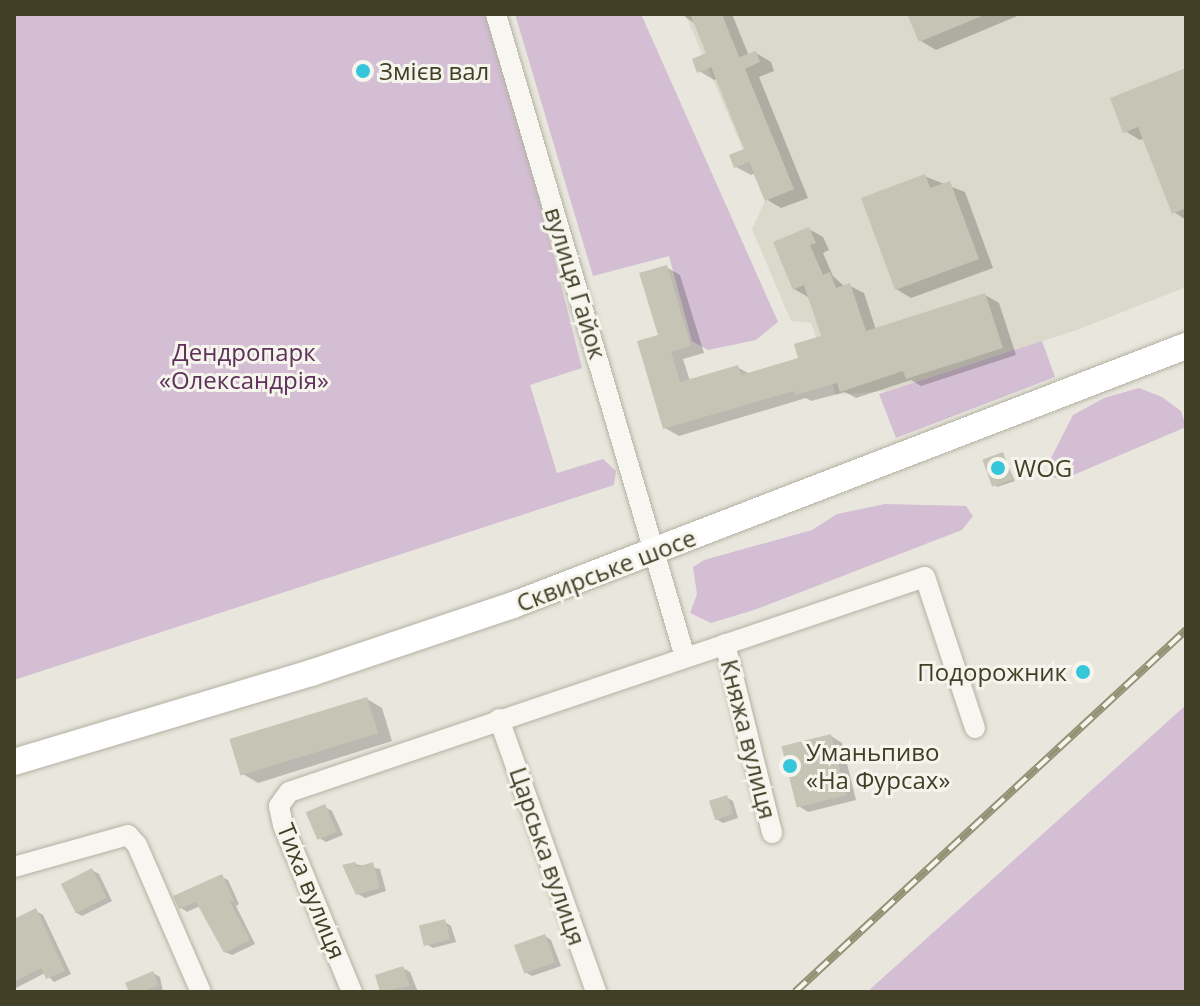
<!DOCTYPE html>
<meta charset="utf-8">
<style>
body{margin:0}
#map{position:relative;width:1200px;height:1006px;overflow:hidden;background:#e9e7dd;font-family:"Open Sans",sans-serif}
div>[style]{position:absolute}
.built>*{inset:0;background:#dbd9cb}
.green>*{inset:0;background:#d3bed3}
.shadow>*{inset:0;background:#0003}
.building>*{inset:0;background:#c6c4b4;transform-origin:0 0}
.roads{filter:drop-shadow(0 0 2px #b3b1a2) drop-shadow(0 0 2px #b3b1a2)}
.minor>*{height:20px;margin:-10px;padding:0 10px;transform-origin:10px;border-radius:10px;background:#f7f6f0}
.major>*{height:26px;margin:-13px;padding:0 13px;transform-origin:13px;border-radius:13px;background:#fff}
.rail>*{height:8px;margin-top:-4px;transform-origin:0;background:repeating-linear-gradient(90deg,#f6f5ed 0 15px,#949175 0 30px);box-sizing:border-box;border-block:2px solid #949175}
.dots>*{width:22px;height:22px;translate:-50% -50%;box-sizing:border-box;border:4px solid #f6f5ed;border-radius:50%}
span{translate:-50% -50%;white-space:nowrap;text-align:center;line-height:1.15;-webkit-text-stroke:6px #f6f5ed;paint-order:stroke}
.poi-label{font-size:24px;color:#413f25}
.left{translate:0 -50%;text-align:left}
.right{translate:-100% -50%;text-align:right}
.street-label{font-size:24px;color:#413f25}
.park-label{font-size:24px;color:#5e315a}
.frame{position:absolute;inset:0;border:16px solid #413f25;pointer-events:none}
</style>
<div id="map">
<div class="built">
<i style="clip-path:polygon(685px 14px,1186px 14px,1186px 287px,1077px 330px,887px 391px,836px 395px,811px 323px,791px 321px,752px 229px,765px 201px)"></i>
</div>
<div class="green">
<i style="clip-path:polygon(14px 14px,485px 14px,529px 158px,582px 368px,530px 385px,557px 473px,603px 459px,616px 471px,614px 485px,14px 680px)"></i>
<i style="clip-path:polygon(515px 14px,641px 14px,778px 322px,756px 340px,708px 350px,692px 341px,669px 256px,593px 276px)"></i>
<i style="clip-path:polygon(1042px 341px,1055px 377px,896px 438px,879px 394px)"></i>
<i style="clip-path:polygon(1139px 388px,1162px 397px,1181px 411px,1186px 427px,1064px 479px,1048px 477px,1049px 462px,1073px 415px,1104px 398px)"></i>
<i style="clip-path:polygon(885px 504px,966px 506px,973px 516px,962px 530px,754px 610px,711px 623px,690px 613px,697px 594px,693px 567px,704px 560px,812px 530px,837px 514px)"></i>
<i style="clip-path:polygon(1186px 705px,1186px 992px,867px 992px)"></i>
</div>
<div class="shadow">
<i style="clip-path:polygon(681px 14px,732px 14px,749px 56px,756px 53px,771px 62px,774px 71px,759px 77px,808px 198px,781px 208px,766px 199px,756px 173px,751px 175px,736px 167px,747px 150px,718px 78px,714px 80px,699px 71px,709px 55px,697px 25px)"></i>
<i style="clip-path:polygon(910px 14px,1022px 14px,936px 50px,921px 41px)"></i>
<i style="clip-path:polygon(1186px 70px,1186px 220px,1174px 212px,1144px 138px,1140px 140px,1125px 131px)"></i>
<i style="clip-path:polygon(924px 176px,965px 192px,993px 268px,911px 298px,896px 289px)"></i>
<i style="clip-path:polygon(809px 229px,823px 237px,829px 250px,823px 253px,833px 276px,845px 287px,850px 286px,864px 293px,876px 330px,985px 295px,999px 303px,1016px 355px,921px 386px,911px 380px,856px 398px,845px 392px,811px 401px,806px 398px,679px 436px,665px 428px,660px 336px,666px 267px,680px 275px,704px 353px,683px 359px,690px 381px,737px 367px,750px 374px,800px 359px,824px 337px,808px 297px,794px 289px)"></i>
<i style="clip-path:polygon(1003px 455px,1015px 481px,997px 487px,995px 485px)"></i>
<i style="clip-path:polygon(367px 699px,382px 708px,392px 741px,258px 783px,243px 774px)"></i>
<i style="clip-path:polygon(831px 736px,842px 743px,856px 800px,808px 812px,797px 805px)"></i>
<i style="clip-path:polygon(726px 797px,733px 801px,738px 818px,723px 823px,716px 819px)"></i>
<i style="clip-path:polygon(325px 807px,332px 811px,343px 835px,326px 842px,319px 838px)"></i>
<i style="clip-path:polygon(355px 864px,380px 869px,386px 891px,365px 898px,358px 894px)"></i>
<i style="clip-path:polygon(92px 870px,99px 874px,112px 901px,82px 916px,75px 912px)"></i>
<i style="clip-path:polygon(222px 877px,228px 880px,239px 904px,236px 906px,255px 944px,232px 955px,225px 952px,200px 906px,187px 912px,181px 908px)"></i>
<i style="clip-path:polygon(36px 911px,43px 915px,71px 974px,54px 982px,45px 973px,14px 989px,14px 921px)"></i>
<i style="clip-path:polygon(445px 922px,451px 926px,456px 942px,433px 948px,426px 944px)"></i>
<i style="clip-path:polygon(545px 936px,551px 940px,561px 966px,532px 976px,525px 972px)"></i>
<i style="clip-path:polygon(403px 968px,410px 972px,418px 992px,384px 992px,377px 976px)"></i>
<i style="clip-path:polygon(153px 973px,160px 977px,163px 992px,132px 992px)"></i>
</div>
<div class="building">
<i style="clip-path:polygon(690px 14px,722px 14px,739px 57px,756px 51px,760px 62px,745px 69px,794px 189px,765px 201px,749px 162px,734px 168px,729px 155px,744px 149px,711px 67px,697px 73px,692px 59px,706px 53px)"></i>
<i style="clip-path:polygon(907px 14px,987px 14px,919px 42px)"></i>
<i style="clip-path:polygon(1186px 68px,1186px 208px,1172px 214px,1138px 127px,1123px 133px,1110px 98px)"></i>
<i style="clip-path:polygon(925px 174px,930px 188px,950px 181px,979px 259px,895px 290px,861px 198px)"></i>
<i style="clip-path:polygon(809px 227px,816px 243px,810px 245px,823px 275px,830px 272px,836px 288px,850px 283px,866px 331px,985px 293px,1003px 348px,906px 379px,903px 371px,840px 392px,837px 383px,796px 395px,794px 391px,663px 429px,637px 341px,658px 335px,639px 273px,667px 265px,691px 346px,671px 352px,680px 382px,738px 365px,741px 375px,798px 358px,794px 344px,821px 336px,804px 285px,793px 290px,773px 242px)"></i>
<i style="left:1003px;top:452px;width:29px;height:22px;rotate:70deg"></i>
<i style="left:367px;top:697px;width:38px;height:144px;rotate:73deg"></i>
<i style="left:831px;top:734px;width:63px;height:51px;rotate:76deg"></i>
<i style="left:727px;top:795px;width:20px;height:19px;rotate:72deg"></i>
<i style="left:325px;top:804px;width:30px;height:21px;rotate:67deg"></i>
<i style="clip-path:polygon(355px 862px,357px 867px,373px 862px,380px 888px,356px 895px,342px 865px)"></i>
<i style="left:92px;top:868px;width:33px;height:35px;rotate:63deg"></i>
<i style="clip-path:polygon(222px 874px,234px 901px,230px 902px,250px 940px,224px 953px,196px 902px,179px 909px,173px 896px)"></i>
<i style="clip-path:polygon(36px 908px,65px 971px,46px 979px,41px 968px,14px 982px,14px 919px)"></i>
<i style="left:445px;top:919px;width:21px;height:27px;rotate:76deg"></i>
<i style="left:545px;top:934px;width:30px;height:33px;rotate:70deg"></i>
<i style="clip-path:polygon(403px 966px,410px 986px,380px 992px,375px 975px)"></i>
<i style="clip-path:polygon(153px 971px,159px 985px,142px 992px,129px 992px,125px 983px)"></i>
</div>
<div class="roads">
<div class="minor">
<i style="left:496px;top:14px;width:670px;rotate:73.62deg"></i>
<i style="left:725px;top:644px;width:195px;rotate:76deg"></i>
<i style="left:499px;top:719px;width:290px;rotate:70.4deg"></i>
<i style="left:14px;top:867px;width:118px;rotate:-15.7deg"></i>
<i style="left:128px;top:835px;width:13px;rotate:48deg"></i>
<i style="left:137px;top:845px;width:160px;rotate:66.5deg"></i>
<i style="left:352px;top:992px;width:181px;rotate:-112.4deg"></i>
<i style="left:283px;top:825px;width:19px;rotate:-102deg"></i>
<i style="left:279px;top:806px;width:17px;rotate:-54deg"></i>
<i style="left:289px;top:792px;width:671px;rotate:-18.68deg"></i>
<i style="left:925px;top:577px;width:159px;rotate:71.7deg"></i>
</div>
<div class="major">
<i style="left:14px;top:762px;width:310px;rotate:-16.7deg"></i>
<i style="left:311px;top:673px;width:213px;rotate:-18.6deg"></i>
<i style="left:513px;top:605px;width:721px;rotate:-21.05deg"></i>
</div>
</div>
<div class="rail">
<i style="left:795px;top:992px;width:533px;rotate:-42.79deg"></i>
</div>
<div class="dots">
<i style="left:363px;top:71px;background:#35c6db"></i>
<i style="left:998px;top:468px;background:#35c6db"></i>
<i style="left:1083px;top:672px;background:#35c6db"></i>
<i style="left:790px;top:766px;background:#35c6db"></i>
</div>
<div class="poi-label">
<span class="left" style="left:379px;top:71px">Змієв вал</span>
<span class="left" style="left:1014px;top:468px">WOG</span>
<span class="right" style="left:1067px;top:672px">Подорожник</span>
<span class="left" style="left:806px;top:766px">Уманьпиво<br>«На Фурсах»</span>
</div>
<div class="street-label">
<span style="left:576px;top:283px;rotate:73deg">вулиця Гайок</span>
<span style="left:606px;top:570px;rotate:-21deg">Сквирське шосе</span>
<span style="left:749px;top:739px;rotate:76deg">Княжа вулиця</span>
<span style="left:548px;top:856px;rotate:71deg">Царська вулиця</span>
<span style="left:312px;top:891px;rotate:68deg">Тиха вулиця</span>
</div>
<div class="park-label">
<span style="left:244px;top:366px">Дендропарк<br>«Олександрія»</span>
</div>
<div class="frame"></div>
</div>
